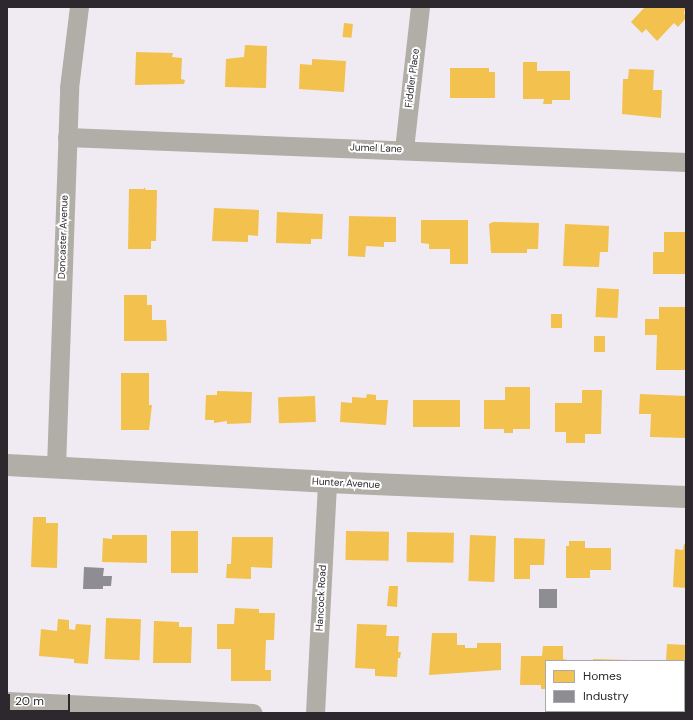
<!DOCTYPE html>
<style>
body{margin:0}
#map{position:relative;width:693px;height:720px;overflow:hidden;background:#f0eaf2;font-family:"DM Sans",sans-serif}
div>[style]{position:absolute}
.homes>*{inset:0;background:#f2c14e;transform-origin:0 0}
.industry>*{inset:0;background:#8d8d92;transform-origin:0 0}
.minor>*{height:19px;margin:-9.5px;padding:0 9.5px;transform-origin:9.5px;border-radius:9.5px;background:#b0aea6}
.tertiary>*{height:22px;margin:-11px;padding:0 11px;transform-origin:11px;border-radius:11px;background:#b0aea6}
span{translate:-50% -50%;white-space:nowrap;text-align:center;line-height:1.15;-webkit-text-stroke:4px #fff;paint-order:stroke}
.street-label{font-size:10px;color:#2c282d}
.frame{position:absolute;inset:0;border:8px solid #2c282d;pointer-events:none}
.legend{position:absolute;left:545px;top:660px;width:140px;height:52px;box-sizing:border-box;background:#fff;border:1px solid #aba9ab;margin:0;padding:5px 7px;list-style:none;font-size:12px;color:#2c282d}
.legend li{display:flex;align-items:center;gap:8px;height:20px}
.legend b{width:20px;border:1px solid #aba9ab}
.scale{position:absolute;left:8px;top:694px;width:62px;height:18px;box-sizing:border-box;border:2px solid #2c282d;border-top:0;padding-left:5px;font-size:12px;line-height:14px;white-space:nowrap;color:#2c282d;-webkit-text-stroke:3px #fff;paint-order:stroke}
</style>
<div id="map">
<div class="homes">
<i style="clip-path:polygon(645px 7px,686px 7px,684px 13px,686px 18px,678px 27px,674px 23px,657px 41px,646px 29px,642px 33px,631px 22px)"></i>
<i style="left:344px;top:23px;width:9px;height:14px;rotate:6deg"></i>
<i style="clip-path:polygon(245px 45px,267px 46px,266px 88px,225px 87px,226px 59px,244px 57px)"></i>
<i style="clip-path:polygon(136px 52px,173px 53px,172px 57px,182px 58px,181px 79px,185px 80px,184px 84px,135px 85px)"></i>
<i style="clip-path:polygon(312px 59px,346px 61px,344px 92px,299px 89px,300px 64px,312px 65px)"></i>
<i style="clip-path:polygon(523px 62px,537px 62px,537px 71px,570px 71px,570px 100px,552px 100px,552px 104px,543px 104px,544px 99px,523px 99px)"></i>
<i style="clip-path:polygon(450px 68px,489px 68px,489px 72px,495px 72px,495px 98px,450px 98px)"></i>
<i style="clip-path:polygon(629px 69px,654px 70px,653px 90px,662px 90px,661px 118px,622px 114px,623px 79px,628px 79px)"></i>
<i style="clip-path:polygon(144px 187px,146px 190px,157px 190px,156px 241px,151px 241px,151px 249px,128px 249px,129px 189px,144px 189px)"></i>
<i style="clip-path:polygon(214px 208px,259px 210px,258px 236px,248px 235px,248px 242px,212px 241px)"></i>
<i style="clip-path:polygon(277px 212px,323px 214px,322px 239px,311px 239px,311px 244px,276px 243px)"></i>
<i style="clip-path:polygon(349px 216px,396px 217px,396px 242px,384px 242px,384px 247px,366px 246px,365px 257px,348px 256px)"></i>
<i style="clip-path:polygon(421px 220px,468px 220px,468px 264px,450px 264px,450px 249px,429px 249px,429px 244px,421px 243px)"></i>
<i style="clip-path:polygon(493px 222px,539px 223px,538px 249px,527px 249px,527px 253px,491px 253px,489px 224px)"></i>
<i style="clip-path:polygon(565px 224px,609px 226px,608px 252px,600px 252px,599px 267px,563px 266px)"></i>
<i style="clip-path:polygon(664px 232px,686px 232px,686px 274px,653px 274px,653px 252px,664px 252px)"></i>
<i style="left:597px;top:288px;width:22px;height:29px;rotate:3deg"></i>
<i style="clip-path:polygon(124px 295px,147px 295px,147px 305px,152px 305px,152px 320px,166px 320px,167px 341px,124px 341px)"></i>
<i style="clip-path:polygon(659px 307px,686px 307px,686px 370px,656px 370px,657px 335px,645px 335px,645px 319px,659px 319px)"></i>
<i style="left:562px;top:314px;width:14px;height:11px;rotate:90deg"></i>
<i style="left:605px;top:336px;width:16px;height:11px;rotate:90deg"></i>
<i style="clip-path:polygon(121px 373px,149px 373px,149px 405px,152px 405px,149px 430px,121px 430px)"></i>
<i style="clip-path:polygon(505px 387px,530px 387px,530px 429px,513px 429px,513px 433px,504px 433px,504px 429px,484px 429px,484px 400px,505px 400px)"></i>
<i style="clip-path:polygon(582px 390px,602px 390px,601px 434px,585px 434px,585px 443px,566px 443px,566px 432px,555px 432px,555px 403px,582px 403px)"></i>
<i style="clip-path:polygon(217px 391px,252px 392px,251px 423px,227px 424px,227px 421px,214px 423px,214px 420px,205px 420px,206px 395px,217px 395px)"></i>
<i style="clip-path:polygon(367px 394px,376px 395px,376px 400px,388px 400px,386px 425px,340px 422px,341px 402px,352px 403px,352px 397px,366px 398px)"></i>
<i style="clip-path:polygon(640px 394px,686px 396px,686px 438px,650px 437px,651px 414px,639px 414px)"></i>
<i style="left:315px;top:396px;width:26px;height:37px;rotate:88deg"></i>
<i style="left:460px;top:400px;width:27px;height:47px;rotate:90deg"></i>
<i style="clip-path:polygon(33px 517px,46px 517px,46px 523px,58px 523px,57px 568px,31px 567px)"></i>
<i style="left:171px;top:531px;width:27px;height:42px"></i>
<i style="left:346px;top:531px;width:43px;height:29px;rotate:1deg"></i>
<i style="left:407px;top:532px;width:47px;height:30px;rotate:1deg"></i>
<i style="clip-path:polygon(112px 535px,147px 535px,147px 563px,102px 562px,103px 538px,112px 539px)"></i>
<i style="left:470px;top:535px;width:26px;height:46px;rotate:2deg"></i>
<i style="clip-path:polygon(232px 537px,273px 537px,272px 568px,251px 567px,251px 579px,226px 578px,227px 564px,231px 564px)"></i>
<i style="clip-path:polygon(514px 538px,545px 539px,544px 565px,530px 565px,530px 579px,514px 579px)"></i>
<i style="clip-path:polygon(569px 541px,585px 541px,585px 548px,611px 548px,611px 570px,590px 570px,590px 578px,566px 578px,566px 546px,569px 546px)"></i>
<i style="clip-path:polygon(684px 544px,686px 544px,686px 588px,673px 587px,675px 549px,683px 550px)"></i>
<i style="clip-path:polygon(389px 586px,398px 586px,397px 607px,387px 606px)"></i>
<i style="clip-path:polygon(235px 608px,259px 609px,259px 613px,275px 613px,274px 640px,266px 640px,265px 670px,271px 670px,271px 681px,231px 681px,231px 649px,217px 649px,217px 624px,234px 624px)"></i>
<i style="left:106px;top:618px;width:35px;height:41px;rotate:2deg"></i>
<i style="clip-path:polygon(58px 619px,69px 620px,69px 629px,75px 630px,76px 624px,91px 625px,88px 664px,74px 663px,74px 659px,39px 656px,41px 629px,57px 631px)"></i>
<i style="clip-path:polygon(154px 621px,179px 622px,179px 627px,192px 627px,191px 663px,153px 663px)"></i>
<i style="clip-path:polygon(357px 624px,387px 625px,386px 636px,399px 636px,398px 652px,401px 652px,400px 658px,398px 658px,397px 677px,375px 676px,375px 669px,355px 668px)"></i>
<i style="clip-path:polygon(432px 633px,457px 633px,457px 645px,465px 645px,465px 648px,477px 648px,477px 643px,501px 643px,501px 670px,429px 675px)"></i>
<i style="clip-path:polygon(667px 644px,686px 645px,686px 688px,684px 661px,666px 661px)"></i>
<i style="clip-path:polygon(543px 646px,563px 646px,563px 659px,573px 661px,546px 661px,546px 689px,541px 689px,541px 685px,520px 685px,521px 656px,542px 656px)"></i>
<i style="clip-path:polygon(593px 659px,630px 660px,630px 661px,593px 661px)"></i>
</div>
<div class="industry">
<i style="clip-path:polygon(84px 567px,104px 568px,103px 576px,112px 576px,111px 586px,103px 586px,103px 589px,83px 589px)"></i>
<i style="left:539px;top:589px;width:18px;height:19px"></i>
</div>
<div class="minor">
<i style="left:67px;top:137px;width:620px;rotate:2.31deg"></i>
<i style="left:404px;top:149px;width:143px;rotate:-83.6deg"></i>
<i style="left:56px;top:467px;width:379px;rotate:-88deg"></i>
<i style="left:69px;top:88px;width:82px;rotate:-83deg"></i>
<i style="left:7px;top:701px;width:246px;rotate:2.8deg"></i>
<i style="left:315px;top:713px;width:231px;rotate:-87deg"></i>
</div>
<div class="tertiary">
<i style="left:7px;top:465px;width:320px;rotate:3deg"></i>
<i style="left:327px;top:482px;width:359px;rotate:2.4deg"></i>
</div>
<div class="street-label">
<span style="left:412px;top:78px;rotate:-83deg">Fiddler Place</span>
<span style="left:376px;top:148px;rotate:2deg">Jumel Lane</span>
<span style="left:63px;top:237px;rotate:-88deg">Doncaster Avenue</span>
<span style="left:346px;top:483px;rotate:3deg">Hunter Avenue</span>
<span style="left:321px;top:598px;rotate:-87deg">Hancock Road</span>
</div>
<div class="frame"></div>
<ul class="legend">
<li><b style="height:11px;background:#f2c14e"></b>Homes</li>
<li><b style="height:11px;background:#8d8d92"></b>Industry</li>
</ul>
<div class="scale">20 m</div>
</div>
